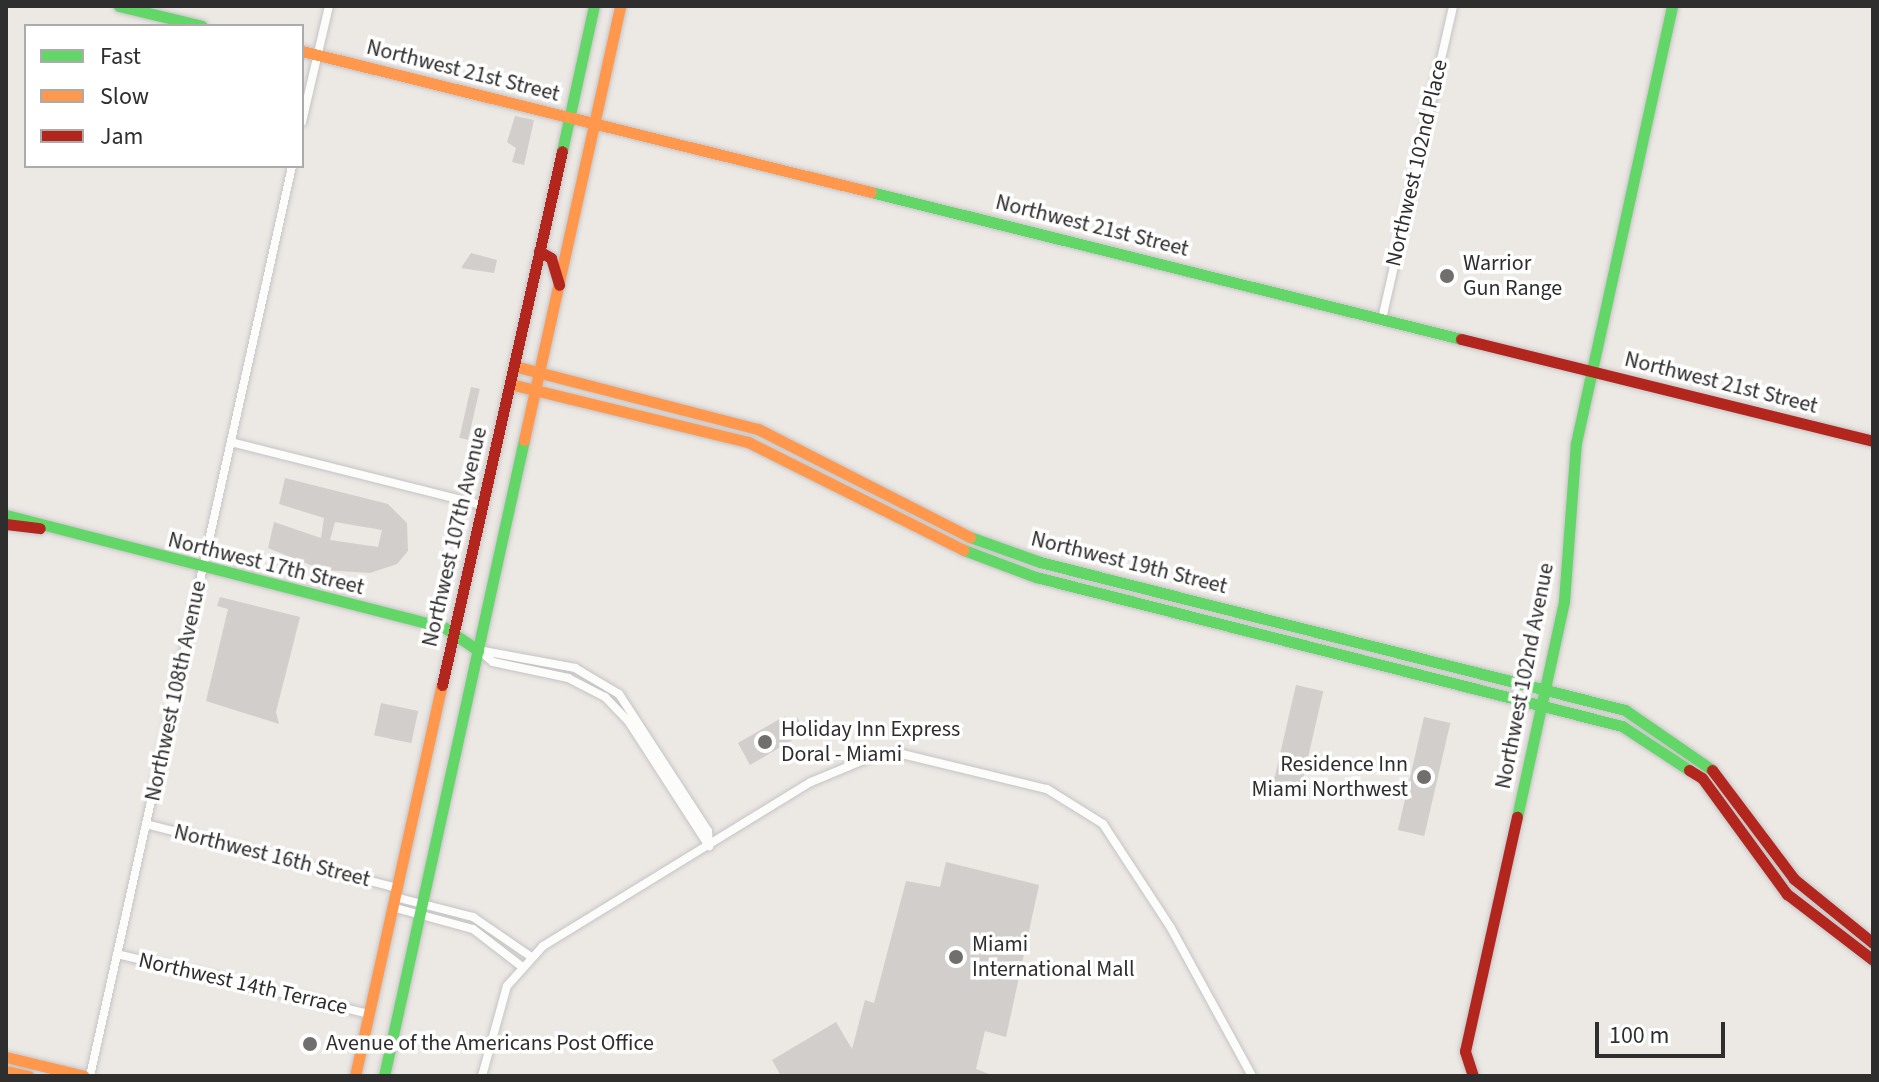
<!DOCTYPE html>
<style>
body{margin:0}
#map{position:relative;width:1879px;height:1082px;overflow:hidden;background:#ece8e4;font-family:"Source Sans 3",sans-serif}
div>[style]{position:absolute}
.building>*{inset:0;background:#d1cecb;transform-origin:0 0}
.roads{filter:drop-shadow(0 0 2px #c5c4c5) drop-shadow(0 0 2px #c5c4c5)}
.street>*{height:8px;margin:-4px;padding:0 4px;transform-origin:4px;border-radius:4px;background:#fcfcfb}
.fast>*{height:11px;margin:-5.5px;padding:0 5.5px;transform-origin:5.5px;border-radius:5.5px;background:#63d668}
.slow>*{height:11px;margin:-5.5px;padding:0 5.5px;transform-origin:5.5px;border-radius:5.5px;background:#ff974d}
.jam>*{height:11px;margin:-5.5px;padding:0 5.5px;transform-origin:5.5px;border-radius:5.5px;background:#b3261e}
.dots>*{width:22px;height:22px;translate:-50% -50%;box-sizing:border-box;border:4px solid #fff;border-radius:50%}
span{translate:-50% -50%;white-space:nowrap;text-align:center;line-height:1.15;-webkit-text-stroke:7px #fff;paint-order:stroke}
.street-label{font-size:22px;color:#2e2e2e}
.poi-label{font-size:22px;color:#2e2e2e}
.left{translate:0 -50%;text-align:left}
.right{translate:-100% -50%;text-align:right}
.frame{position:absolute;inset:0;border:8px solid #2e2e2e;pointer-events:none}
.legend{position:absolute;left:24px;top:24px;width:280px;height:144px;box-sizing:border-box;background:#fff;border:2px solid #ababab;margin:0;padding:10px 14px;list-style:none;font-size:24px;color:#2e2e2e}
.legend li{display:flex;align-items:center;gap:16px;height:40px}
.legend b{width:40px;border:2px solid #ababab}
.scale{position:absolute;left:1595px;top:1022px;width:130px;height:36px;box-sizing:border-box;border:4px solid #2e2e2e;border-top:0;padding-left:10px;font-size:24px;line-height:28px;white-space:nowrap;color:#2e2e2e;-webkit-text-stroke:6px #fff;paint-order:stroke}
</style>
<div id="map">
<div class="building">
<i style="clip-path:polygon(515px 116px,534px 120px,524px 165px,512px 162px,516px 148px,507px 142px)"></i>
<i style="clip-path:polygon(471px 253px,497px 260px,494px 273px,461px 268px)"></i>
<i style="left:471px;top:387px;width:9px;height:52px;rotate:13deg"></i>
<i style="clip-path:polygon(evenodd,285px 478px,388px 504px,407px 523px,408px 551px,397px 564px,370px 573px,323px 570px,268px 548px,274px 522px,321px 538px,324px 518px,279px 504px,285px 478px,335px 522px,382px 530px,378px 547px,330px 540px,335px 522px)"></i>
<i style="clip-path:polygon(220px 597px,300px 617px,276px 712px,279px 724px,206px 701px,228px 609px,217px 606px)"></i>
<i style="left:1296px;top:685px;width:28px;height:107px;rotate:13deg"></i>
<i style="left:381px;top:703px;width:38px;height:33px;rotate:12deg"></i>
<i style="clip-path:polygon(785px 716px,788px 723px,797px 717px,806px 732px,750px 765px,738px 743px)"></i>
<i style="left:1424px;top:717px;width:27px;height:116px;rotate:13deg"></i>
<i style="clip-path:polygon(946px 862px,1039px 885px,1006px 1037px,985px 1031px,976px 1069px,994px 1076px,781px 1076px,772px 1060px,836px 1022px,852px 1049px,865px 1000px,874px 1003px,906px 881px,940px 887px)"></i>
</div>
<div class="roads">
<div class="street">
<i style="left:302px;top:122px;width:119px;rotate:-76.9deg"></i>
<i style="left:1382px;top:319px;width:321px;rotate:-77.2deg"></i>
<i style="left:231px;top:442px;width:259px;rotate:14.1deg"></i>
<i style="left:478px;top:650px;width:99px;rotate:10.5deg"></i>
<i style="left:575px;top:668px;width:51px;rotate:30.6deg"></i>
<i style="left:619px;top:694px;width:163px;rotate:57deg"></i>
<i style="left:708px;top:831px;width:15px;rotate:86deg"></i>
<i style="left:479px;top:650px;width:18px;rotate:41deg"></i>
<i style="left:493px;top:662px;width:77px;rotate:12deg"></i>
<i style="left:568px;top:678px;width:42px;rotate:27.2deg"></i>
<i style="left:605px;top:697px;width:35px;rotate:46deg"></i>
<i style="left:629px;top:722px;width:148px;rotate:57.2deg"></i>
<i style="left:146px;top:824px;width:259px;rotate:14.3deg"></i>
<i style="left:395px;top:897px;width:81px;rotate:14.4deg"></i>
<i style="left:473px;top:917px;width:69px;rotate:34.4deg"></i>
<i style="left:392px;top:907px;width:84px;rotate:15.2deg"></i>
<i style="left:473px;top:929px;width:61px;rotate:37.6deg"></i>
<i style="left:117px;top:954px;width:259px;rotate:13.4deg"></i>
<i style="left:90px;top:1076px;width:932px;rotate:-77.48deg"></i>
<i style="left:482px;top:1076px;width:93px;rotate:-74.5deg"></i>
<i style="left:507px;top:986px;width:54px;rotate:-48deg"></i>
<i style="left:543px;top:946px;width:314px;rotate:-31.5deg"></i>
<i style="left:811px;top:782px;width:70px;rotate:-22.6deg"></i>
<i style="left:876px;top:755px;width:26px;rotate:-2deg"></i>
<i style="left:902px;top:754px;width:149px;rotate:13.6deg"></i>
<i style="left:1047px;top:789px;width:66px;rotate:32deg"></i>
<i style="left:1103px;top:824px;width:124px;rotate:56.8deg"></i>
<i style="left:1171px;top:928px;width:169px;rotate:61.3deg"></i>
</div>
<div class="fast">
<i style="left:119px;top:6px;width:85px;rotate:13.5deg"></i>
<i style="left:562px;top:151px;width:148px;rotate:-77.6deg"></i>
<i style="left:871px;top:192px;width:608px;rotate:13.99deg"></i>
<i style="left:6px;top:515px;width:453px;rotate:14.4deg"></i>
<i style="left:445px;top:628px;width:40px;rotate:34deg"></i>
<i style="left:970px;top:537px;width:74px;rotate:19.7deg"></i>
<i style="left:1040px;top:562px;width:603px;rotate:14.2deg"></i>
<i style="left:1625px;top:710px;width:106px;rotate:34.6deg"></i>
<i style="left:964px;top:550px;width:77px;rotate:20.6deg"></i>
<i style="left:1036px;top:577px;width:605px;rotate:14.27deg"></i>
<i style="left:1622px;top:726px;width:80px;rotate:33.3deg"></i>
<i style="left:1517px;top:817px;width:221px;rotate:-77.7deg"></i>
<i style="left:1564px;top:601px;width:158px;rotate:-85.7deg"></i>
<i style="left:1576px;top:443px;width:447px;rotate:-77.6deg"></i>
<i style="left:384px;top:1076px;width:651px;rotate:-77.59deg"></i>
</div>
<div class="slow">
<i style="left:302px;top:51px;width:586px;rotate:13.92deg"></i>
<i style="left:514px;top:366px;width:252px;rotate:14.5deg"></i>
<i style="left:758px;top:429px;width:238px;rotate:27deg"></i>
<i style="left:510px;top:384px;width:245px;rotate:13.7deg"></i>
<i style="left:748px;top:442px;width:241px;rotate:26.6deg"></i>
<i style="left:524px;top:440px;width:444px;rotate:-77.5deg"></i>
<i style="left:6px;top:1057px;width:80px;rotate:13.7deg"></i>
<i style="left:6px;top:1071px;width:23px;rotate:13deg"></i>
<i style="left:355px;top:1076px;width:401px;rotate:-77.5deg"></i>
</div>
<div class="jam">
<i style="left:539px;top:251px;width:14px;rotate:30deg"></i>
<i style="left:551px;top:258px;width:28px;rotate:73deg"></i>
<i style="left:1461px;top:339px;width:424px;rotate:13.9deg"></i>
<i style="left:6px;top:524px;width:34px;rotate:7deg"></i>
<i style="left:442px;top:685px;width:547px;rotate:-77.33deg"></i>
<i style="left:1689px;top:770px;width:15px;rotate:32deg"></i>
<i style="left:1702px;top:778px;width:144px;rotate:53.8deg"></i>
<i style="left:1787px;top:894px;width:108px;rotate:37.5deg"></i>
<i style="left:1712px;top:770px;width:136px;rotate:53deg"></i>
<i style="left:1794px;top:879px;width:102px;rotate:39deg"></i>
<i style="left:1473px;top:1076px;width:26px;rotate:-108deg"></i>
<i style="left:1465px;top:1051px;width:240px;rotate:-77.5deg"></i>
</div>
</div>
<div class="dots">
<i style="left:1447px;top:276px;background:#706f6e"></i>
<i style="left:765px;top:742px;background:#706f6e"></i>
<i style="left:1424px;top:777px;background:#706f6e"></i>
<i style="left:956px;top:957px;background:#706f6e"></i>
<i style="left:310px;top:1044px;background:#706f6e"></i>
</div>
<div class="street-label">
<span style="left:463px;top:71px;rotate:14deg">Northwest 21st Street</span>
<span style="left:1417px;top:163px;rotate:-77deg">Northwest 102nd Place</span>
<span style="left:1092px;top:226px;rotate:14deg">Northwest 21st Street</span>
<span style="left:1721px;top:383px;rotate:14deg">Northwest 21st Street</span>
<span style="left:455px;top:537px;rotate:-77deg">Northwest 107th Avenue</span>
<span style="left:1129px;top:563px;rotate:14deg">Northwest 19th Street</span>
<span style="left:266px;top:564px;rotate:14deg">Northwest 17th Street</span>
<span style="left:1525px;top:676px;rotate:-79deg">Northwest 102nd Avenue</span>
<span style="left:176px;top:691px;rotate:-78deg">Northwest 108th Avenue</span>
<span style="left:272px;top:856px;rotate:14deg">Northwest 16th Street</span>
<span style="left:243px;top:984px;rotate:13deg">Northwest 14th Terrace</span>
</div>
<div class="poi-label">
<span class="left" style="left:1463px;top:276px">Warrior<br>Gun Range</span>
<span class="left" style="left:781px;top:742px">Holiday Inn Express<br>Doral - Miami</span>
<span class="right" style="left:1408px;top:777px">Residence Inn<br>Miami Northwest</span>
<span class="left" style="left:972px;top:957px">Miami<br>International Mall</span>
<span class="left" style="left:326px;top:1044px">Avenue of the Americans Post Office</span>
</div>
<div class="frame"></div>
<ul class="legend">
<li><b style="height:10px;background:#63d668"></b>Fast</li>
<li><b style="height:10px;background:#ff974d"></b>Slow</li>
<li><b style="height:10px;background:#b3261e"></b>Jam</li>
</ul>
<div class="scale">100 m</div>
</div>
